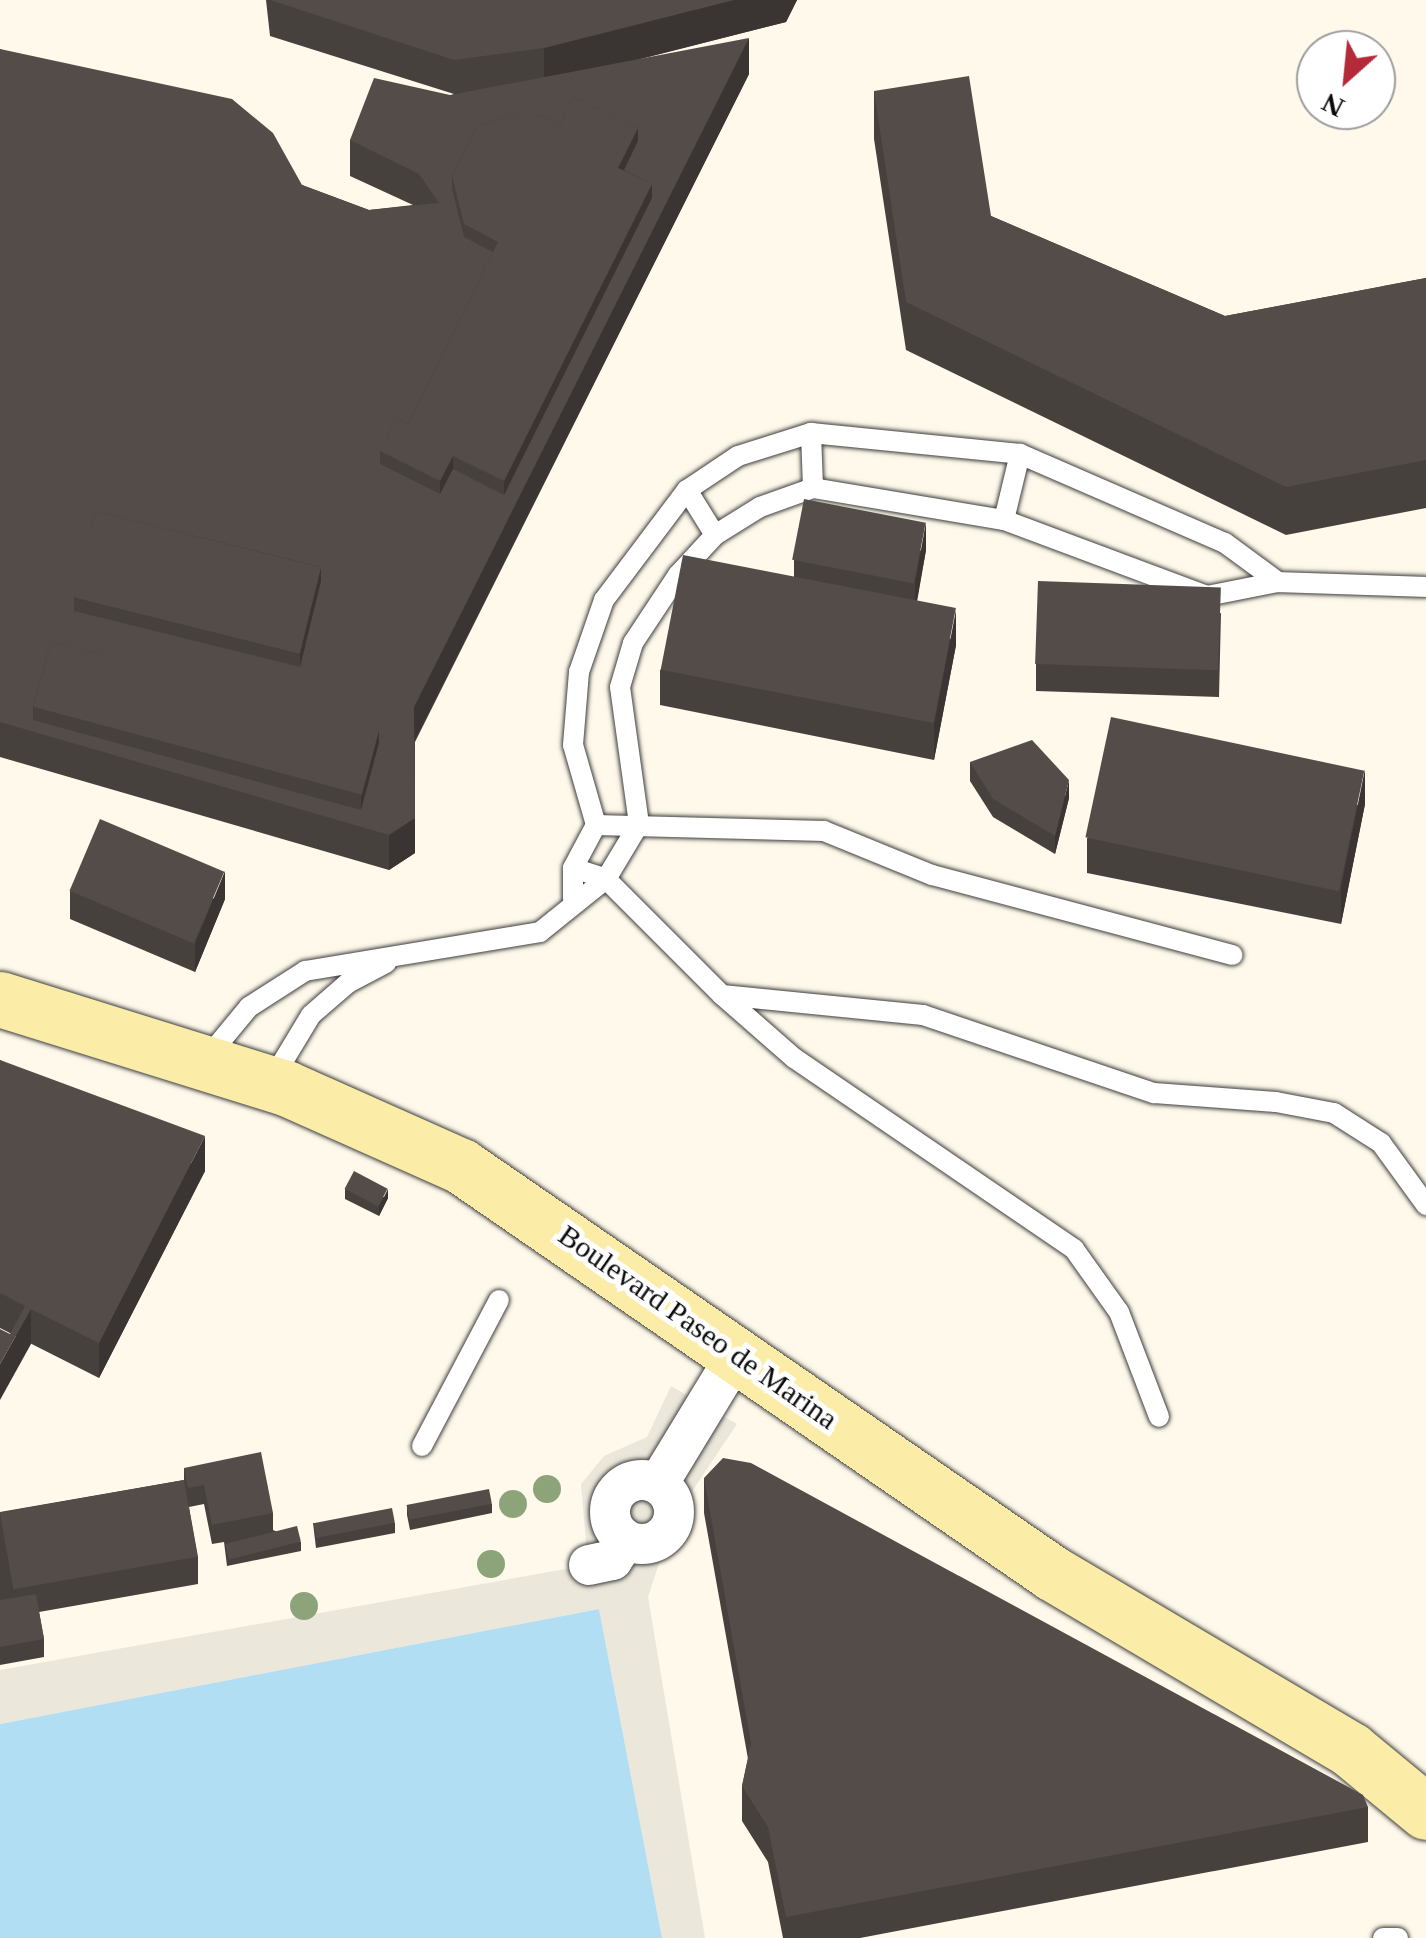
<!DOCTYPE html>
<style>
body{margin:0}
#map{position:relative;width:1426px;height:1938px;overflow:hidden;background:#fef9ea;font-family:"Times New Roman",serif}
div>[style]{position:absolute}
.plaza>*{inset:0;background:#ece7db}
.water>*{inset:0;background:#b1def3}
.roads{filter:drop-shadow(0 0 2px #3e3e3e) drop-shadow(0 0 2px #3e3e3e)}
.lane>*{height:20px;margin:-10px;padding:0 10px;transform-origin:10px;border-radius:10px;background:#fff}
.street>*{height:40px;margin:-20px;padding:0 20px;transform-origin:20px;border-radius:20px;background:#fff}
.street>.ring{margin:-20px;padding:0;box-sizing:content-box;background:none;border:40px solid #fff;border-radius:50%}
.secondary>*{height:55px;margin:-27.5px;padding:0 27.5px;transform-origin:27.5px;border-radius:27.5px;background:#fbeda8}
.trees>*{width:28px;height:28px;margin:-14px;border-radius:50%;background:#8da47a}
.wall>*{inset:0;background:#47413e}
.shaded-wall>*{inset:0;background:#3a3532}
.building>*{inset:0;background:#534c48;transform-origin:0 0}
span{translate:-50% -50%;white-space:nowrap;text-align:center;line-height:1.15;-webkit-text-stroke:10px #fff;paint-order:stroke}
.street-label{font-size:30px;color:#0b0b0b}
.north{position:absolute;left:1296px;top:30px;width:100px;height:100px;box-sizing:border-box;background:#fff;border:2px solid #9d9d9d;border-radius:50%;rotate:207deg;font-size:28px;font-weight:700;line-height:40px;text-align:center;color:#0b0b0b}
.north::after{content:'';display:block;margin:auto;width:35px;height:45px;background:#b42a38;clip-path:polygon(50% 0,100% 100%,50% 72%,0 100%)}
</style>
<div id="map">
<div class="plaza">
<i style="clip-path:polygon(671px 1386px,737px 1424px,691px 1493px,681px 1538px,661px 1557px,648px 1597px,705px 1938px,662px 1938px,599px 1609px,0 1724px,0 1670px,588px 1565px,581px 1484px,604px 1456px,647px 1437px)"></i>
</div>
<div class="water">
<i style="clip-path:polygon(599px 1609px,662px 1938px,0 1938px,0 1724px)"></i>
</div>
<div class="roads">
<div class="lane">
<i style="left:811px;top:433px;width:55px;rotate:87.9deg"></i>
<i style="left:687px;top:490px;width:53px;rotate:58.1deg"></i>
<i style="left:1004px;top:520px;width:68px;rotate:-76.4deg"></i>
<i style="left:596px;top:825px;width:228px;rotate:1.5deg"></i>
<i style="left:824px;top:831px;width:117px;rotate:22.2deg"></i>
<i style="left:932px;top:875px;width:311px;rotate:14.9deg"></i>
<i style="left:573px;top:868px;width:35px;rotate:18deg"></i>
<i style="left:606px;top:879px;width:164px;rotate:45deg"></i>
<i style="left:722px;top:995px;width:202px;rotate:5.7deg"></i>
<i style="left:923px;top:1015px;width:244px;rotate:18.7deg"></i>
<i style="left:1154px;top:1093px;width:122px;rotate:4.2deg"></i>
<i style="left:1276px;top:1102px;width:59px;rotate:10.7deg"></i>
<i style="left:1334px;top:1113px;width:56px;rotate:32.6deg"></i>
<i style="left:1381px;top:1143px;width:77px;rotate:54deg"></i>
<i style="left:573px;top:899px;width:31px;rotate:-90deg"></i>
<i style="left:573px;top:868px;width:49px;rotate:-61.9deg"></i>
<i style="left:596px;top:825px;width:83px;rotate:-106deg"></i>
<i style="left:573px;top:745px;width:73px;rotate:-85.3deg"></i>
<i style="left:579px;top:672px;width:76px;rotate:-70.9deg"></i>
<i style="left:604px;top:600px;width:138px;rotate:-53deg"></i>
<i style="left:687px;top:490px;width:61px;rotate:-33.7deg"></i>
<i style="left:738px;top:456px;width:77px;rotate:-17.5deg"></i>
<i style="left:811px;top:433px;width:210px;rotate:5.7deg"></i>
<i style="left:1020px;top:454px;width:223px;rotate:23.5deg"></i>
<i style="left:1225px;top:543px;width:66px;rotate:36.3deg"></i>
<i style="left:722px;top:995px;width:96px;rotate:41.2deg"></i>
<i style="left:794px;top:1058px;width:339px;rotate:34.3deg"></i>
<i style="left:1074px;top:1249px;width:77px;rotate:54.5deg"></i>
<i style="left:1119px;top:1312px;width:112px;rotate:69.1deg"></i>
<i style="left:206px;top:1059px;width:67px;rotate:-50.4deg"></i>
<i style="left:249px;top:1007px;width:67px;rotate:-32.7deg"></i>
<i style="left:305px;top:971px;width:238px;rotate:-9.4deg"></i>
<i style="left:540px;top:932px;width:85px;rotate:-38.8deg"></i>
<i style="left:606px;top:879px;width:64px;rotate:-59deg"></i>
<i style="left:639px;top:824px;width:138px;rotate:-97.9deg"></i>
<i style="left:620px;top:687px;width:46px;rotate:-73.5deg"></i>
<i style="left:633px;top:643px;width:82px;rotate:-56.5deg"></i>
<i style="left:678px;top:575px;width:54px;rotate:-47.2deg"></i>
<i style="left:715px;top:535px;width:53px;rotate:-31.9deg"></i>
<i style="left:760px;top:507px;width:56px;rotate:-19.7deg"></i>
<i style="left:813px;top:488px;width:194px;rotate:9.5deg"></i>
<i style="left:1004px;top:520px;width:217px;rotate:20.5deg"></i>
<i style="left:1207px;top:596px;width:72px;rotate:-11.2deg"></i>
<i style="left:1278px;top:582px;width:148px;rotate:1.9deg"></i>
<i style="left:270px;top:1083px;width:79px;rotate:-58.9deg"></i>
<i style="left:311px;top:1015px;width:49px;rotate:-40.9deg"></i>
<i style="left:348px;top:983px;width:43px;rotate:-27.8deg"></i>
<i style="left:422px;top:1446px;width:165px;rotate:-62.2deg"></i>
<i style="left:1383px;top:1938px;width:15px"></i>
</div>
<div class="street">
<i class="ring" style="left:610px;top:1480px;width:24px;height:24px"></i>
<i style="left:658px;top:1484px;width:152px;rotate:-58.7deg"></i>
<i style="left:589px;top:1565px;width:24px;rotate:-12deg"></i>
<i style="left:612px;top:1560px;width:24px;rotate:-55deg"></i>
</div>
<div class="secondary">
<i style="left:0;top:999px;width:300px;rotate:17.3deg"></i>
<i style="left:286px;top:1088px;width:192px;rotate:24deg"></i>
<i style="left:461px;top:1166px;width:718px;rotate:34.55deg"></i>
<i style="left:1052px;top:1573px;width:347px;rotate:30.6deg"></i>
<i style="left:1351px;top:1750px;width:97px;rotate:39.6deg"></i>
</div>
</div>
<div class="trees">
<i style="left:547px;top:1489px"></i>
<i style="left:513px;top:1504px"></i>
<i style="left:491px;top:1564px"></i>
<i style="left:304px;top:1606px"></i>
</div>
<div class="wall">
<i style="clip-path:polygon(266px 0,797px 0,786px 22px,637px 60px,749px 74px,415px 742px,415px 853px,389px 870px,0 757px,0 49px,302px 185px,369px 210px,413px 205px,350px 176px,350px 140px,454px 94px,270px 36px)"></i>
<i style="clip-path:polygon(874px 91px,991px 216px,1225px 316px,1426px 278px,1426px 508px,1286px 535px,906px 350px,874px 139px)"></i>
<i style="clip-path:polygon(926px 550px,917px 602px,956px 645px,934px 760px,660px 705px,660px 670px,794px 577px,794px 560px)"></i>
<i style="clip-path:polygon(1221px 613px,1219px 697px,1036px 691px,1036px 664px)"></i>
<i style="clip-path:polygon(970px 762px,1069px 798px,1055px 854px,993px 817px,970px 781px)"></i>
<i style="clip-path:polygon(1365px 804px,1341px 924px,1087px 873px,1087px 838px)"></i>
<i style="clip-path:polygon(70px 891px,225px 899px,195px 972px,70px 919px)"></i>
<i style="clip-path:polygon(0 1060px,205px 1171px,99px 1378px,0 1328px)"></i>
<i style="clip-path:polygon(345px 1189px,388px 1198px,379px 1216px,345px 1199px)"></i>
<i style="clip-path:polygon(184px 1468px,273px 1513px,273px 1530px,301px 1542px,301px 1551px,227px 1566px,224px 1542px,212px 1544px,204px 1504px,189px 1507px,198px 1557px,198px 1584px,39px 1612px,44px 1639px,44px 1657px,0 1665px,0 1512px,184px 1480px)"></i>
<i style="clip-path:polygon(704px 1478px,1368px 1807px,1368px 1842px,860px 1938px,783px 1938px,768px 1862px,742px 1821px,742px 1786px,748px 1759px,704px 1513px)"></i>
<i style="clip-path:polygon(492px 1504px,492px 1513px,410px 1530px,407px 1515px,407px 1505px)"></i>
<i style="clip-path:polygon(313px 1523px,395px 1523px,395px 1533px,316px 1548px)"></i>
</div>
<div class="shaded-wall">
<i style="clip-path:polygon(734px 0,797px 0,786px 22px,544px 83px,544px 48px)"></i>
<i style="clip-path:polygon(749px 38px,749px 74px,414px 742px,414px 707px,504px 528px,504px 481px,652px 184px)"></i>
<i style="clip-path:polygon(638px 128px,638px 176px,618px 168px)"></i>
<i style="clip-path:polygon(453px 456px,453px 504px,440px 529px,440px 481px)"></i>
<i style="clip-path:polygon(926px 522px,926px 550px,915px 610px,915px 583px)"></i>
<i style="clip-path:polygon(321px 567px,321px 616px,300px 702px,300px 654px)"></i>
<i style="clip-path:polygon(956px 610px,956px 645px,934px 760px,934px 725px)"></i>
<i style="clip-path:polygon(379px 730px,379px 778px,361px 827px,361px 797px)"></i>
<i style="clip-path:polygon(1365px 769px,1365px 804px,1341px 924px,1341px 888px)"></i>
<i style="clip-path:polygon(1069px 780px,1069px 798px,1055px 854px,1055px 836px)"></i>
<i style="clip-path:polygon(415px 818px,415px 853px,389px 870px,389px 835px)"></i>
<i style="clip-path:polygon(225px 871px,225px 899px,195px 972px,195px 944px)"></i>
<i style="clip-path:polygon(205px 1136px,205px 1171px,99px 1378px,99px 1343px)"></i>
<i style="clip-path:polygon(388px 1189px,388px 1198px,379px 1216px,379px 1207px)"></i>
<i style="clip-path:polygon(31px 1309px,31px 1344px,0 1400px,0 1364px)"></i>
</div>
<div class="building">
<i style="clip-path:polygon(270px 0,734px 0,544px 48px,454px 60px)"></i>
<i style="clip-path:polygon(evenodd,749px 38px,414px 707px,415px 818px,389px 835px,0 722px,0 49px,232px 99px,273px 133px,302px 185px,369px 210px,439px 203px,419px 174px,350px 140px,374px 78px,450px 95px,749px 38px,573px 97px,638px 128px,638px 141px,624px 170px,652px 184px,652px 198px,504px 495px,453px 469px,440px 494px,380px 464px,380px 451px,396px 418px,408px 424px,493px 252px,464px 237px,452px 189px,452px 176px,477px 127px,529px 110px,560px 125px,573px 97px,749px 38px,95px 511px,321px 567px,321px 581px,300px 667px,74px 611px,74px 598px,95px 511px,749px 38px,51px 641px,379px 730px,379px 743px,361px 810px,33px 720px,33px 707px,51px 641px)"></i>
<i style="clip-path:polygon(969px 76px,991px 216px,1225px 316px,1426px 278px,1426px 460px,1286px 487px,906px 302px,874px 91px)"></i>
<i style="clip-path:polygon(573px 97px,638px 128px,618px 168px,652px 184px,504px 481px,453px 456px,440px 481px,380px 451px,396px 418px,408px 424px,498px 242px,464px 224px,452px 176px,477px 127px,529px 110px,560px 125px)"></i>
<i style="left:804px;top:499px;width:124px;height:62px;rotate:11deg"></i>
<i style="left:95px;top:511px;width:233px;height:89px;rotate:14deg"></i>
<i style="left:683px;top:555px;width:278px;height:117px;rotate:11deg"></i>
<i style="left:1038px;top:581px;width:183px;height:83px;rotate:2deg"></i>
<i style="left:51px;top:641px;width:340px;height:68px;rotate:15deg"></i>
<i style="left:1111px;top:717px;width:259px;height:123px;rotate:12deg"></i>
<i style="clip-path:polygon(1032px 740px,1069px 780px,1055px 836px,993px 799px,970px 762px)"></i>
<i style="left:100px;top:819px;width:135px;height:78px;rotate:23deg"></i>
<i style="clip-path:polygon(0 1060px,205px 1136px,99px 1343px,31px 1309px,0 1364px,0 1329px,10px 1334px,25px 1306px,0 1293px)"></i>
<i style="left:354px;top:1171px;width:38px;height:20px;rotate:28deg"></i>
<i style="clip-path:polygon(261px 1452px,273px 1513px,212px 1525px,204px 1485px,188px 1488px,184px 1468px)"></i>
<i style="clip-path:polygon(723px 1458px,751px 1463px,1363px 1795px,1368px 1807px,786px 1917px,768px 1827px,742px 1786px,751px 1743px,704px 1478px)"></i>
<i style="left:184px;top:1480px;width:78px;height:187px;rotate:80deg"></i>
<i style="left:489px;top:1489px;width:15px;height:84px;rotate:79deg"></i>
<i style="left:392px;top:1508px;width:15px;height:80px;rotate:79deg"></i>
<i style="left:297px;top:1526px;width:16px;height:74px;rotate:76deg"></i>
<i style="clip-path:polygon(36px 1594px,44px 1639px,0 1647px,0 1600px)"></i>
</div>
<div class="street-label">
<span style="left:698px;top:1327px;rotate:35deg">Boulevard Paseo de Marina</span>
</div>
<div class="north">N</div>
</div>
